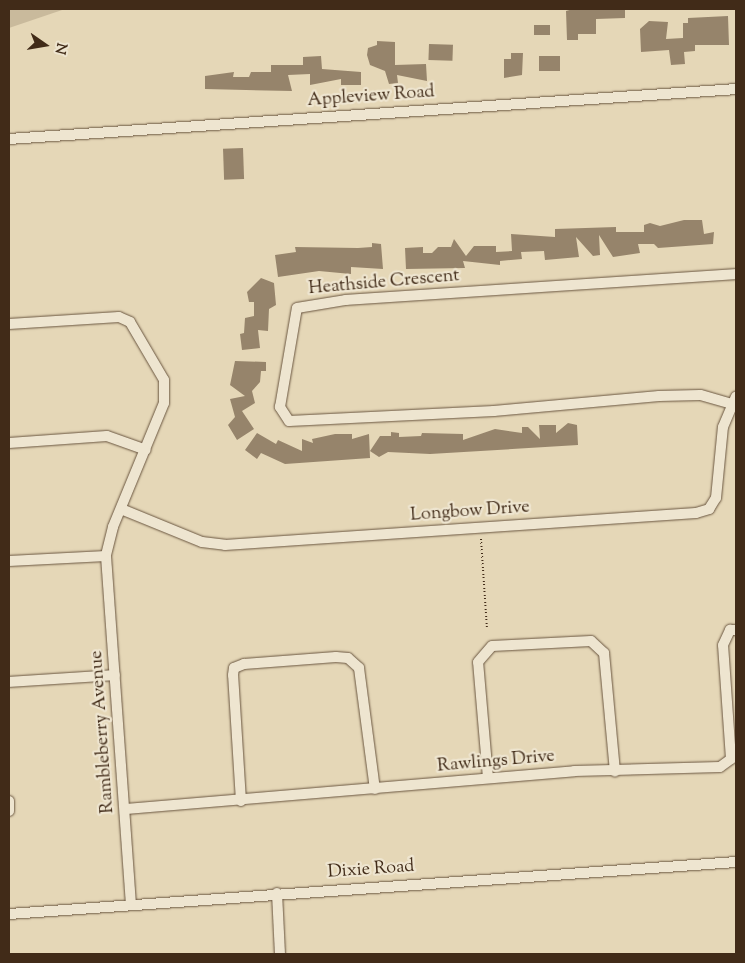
<!DOCTYPE html>
<style>
body{margin:0}
#map{position:relative;width:745px;height:963px;overflow:hidden;background:#e5d7b7;font-family:"Sorts Mill Goudy",serif}
div>[style]{position:absolute}
.green>*{inset:0;background:#c9ba9c}
.building>*{inset:0;background:#96846b;transform-origin:0 0}
.path>*{height:2px;margin-top:-1px;transform-origin:0;background:repeating-linear-gradient(90deg,#412b18 0 1px,transparent 0 3.5px)}
.roads{filter:drop-shadow(0 0 1px #6a5640) drop-shadow(0 0 1px #6a5640)}
.minor>*{height:10px;margin:-5px;padding:0 5px;transform-origin:5px;border-radius:5px;background:#eee5d0}
span{translate:-50% -50%;white-space:nowrap;text-align:center;line-height:1.15;-webkit-text-stroke:4.5px #eee5d0;paint-order:stroke}
.street-label{font-size:18px;color:#412b18}
.frame{position:absolute;inset:0;border:10px solid #412b18;pointer-events:none}
.north{position:absolute;left:20px;top:20px;width:50px;height:50px;-webkit-text-stroke:4px #eee5d0;paint-order:stroke;rotate:103deg;font-size:14px;font-weight:700;line-height:20px;text-align:center;color:#412b18}
.north::after{content:'';display:block;margin:auto;width:18px;height:22px;background:#412b18;clip-path:polygon(50% 0,100% 100%,50% 72%,0 100%)}
</style>
<div id="map">
<div class="green">
<i style="clip-path:polygon(9px 9px,65px 9px,9px 28px)"></i>
</div>
<div class="building">
<i style="clip-path:polygon(573px 9px,625px 9px,625px 18px,596px 19px,596px 34px,578px 34px,578px 40px,567px 40px,566px 11px)"></i>
<i style="clip-path:polygon(728px 16px,729px 45px,695px 45px,695px 51px,684px 52px,685px 64px,671px 65px,669px 50px,641px 52px,640px 29px,649px 21px,668px 22px,666px 39px,683px 38px,683px 23px,688px 23px,688px 18px)"></i>
<i style="left:534px;top:25px;width:16px;height:10px"></i>
<i style="clip-path:polygon(377px 41px,395px 42px,395px 65px,426px 64px,427px 81px,397px 75px,398px 83px,389px 84px,385px 71px,370px 65px,367px 55px,368px 48px,377px 45px)"></i>
<i style="left:429px;top:44px;width:24px;height:16px;rotate:2deg"></i>
<i style="clip-path:polygon(511px 53px,523px 53px,522px 75px,504px 78px,504px 59px,511px 59px)"></i>
<i style="clip-path:polygon(321px 56px,322px 69px,361px 72px,361px 85px,341px 85px,341px 79px,310px 85px,310px 74px,288px 75px,292px 91px,205px 89px,205px 76px,234px 72px,233px 77px,249px 77px,251px 72px,271px 72px,271px 65px,303px 65px,303px 57px)"></i>
<i style="left:560px;top:56px;width:15px;height:21px;rotate:90deg"></i>
<i style="left:243px;top:148px;width:31px;height:20px;rotate:88deg"></i>
<i style="clip-path:polygon(684px 220px,702px 220px,704px 234px,714px 232px,713px 244px,658px 248px,654px 244px,638px 244px,640px 253px,613px 257px,599px 235px,600px 255px,593px 256px,576px 237px,579px 257px,545px 260px,544px 251px,521px 252px,522px 259px,500px 261px,500px 265px,463px 261px,465px 268px,406px 269px,405px 248px,423px 247px,423px 253px,432px 253px,438px 247px,451px 247px,454px 239px,466px 256px,474px 246px,496px 246px,496px 252px,512px 251px,511px 234px,555px 237px,555px 229px,616px 227px,616px 232px,644px 232px,644px 225px,650px 223px,660px 226px)"></i>
<i style="clip-path:polygon(372px 243px,381px 244px,383px 269px,351px 267px,351px 274px,319px 271px,278px 277px,275px 255px,296px 252px,295px 247px,358px 248px,372px 247px)"></i>
<i style="clip-path:polygon(261px 278px,274px 283px,276px 305px,269px 309px,268px 331px,258px 330px,260px 348px,242px 350px,240px 334px,244px 333px,245px 318px,254px 316px,254px 302px,249px 302px,247px 292px)"></i>
<i style="clip-path:polygon(235px 361px,266px 362px,266px 371px,261px 371px,260px 382px,252px 391px,255px 403px,242px 411px,254px 429px,237px 440px,228px 425px,235px 417px,230px 399px,245px 396px,230px 385px)"></i>
<i style="clip-path:polygon(568px 423px,577px 425px,578px 445px,430px 454px,388px 452px,379px 457px,370px 451px,380px 436px,391px 436px,391px 432px,399px 433px,399px 437px,421px 436px,422px 433px,463px 434px,463px 440px,495px 429px,522px 433px,522px 427px,528px 427px,540px 439px,539px 425px,556px 425px,556px 433px)"></i>
<i style="clip-path:polygon(257px 433px,276px 444px,278px 440px,302px 451px,302px 439px,313px 443px,312px 439px,335px 434px,352px 434px,352px 439px,369px 434px,370px 458px,285px 464px,261px 453px,257px 459px,245px 450px)"></i>
</div>
<div class="path">
<i style="left:481px;top:539px;width:91px;rotate:86.2deg"></i>
</div>
<div class="roads">
<div class="minor">
<i style="left:9px;top:139px;width:729px;rotate:-3.93deg"></i>
<i style="left:9px;top:324px;width:110px;rotate:-3.6deg"></i>
<i style="left:119px;top:317px;width:12px;rotate:24deg"></i>
<i style="left:130px;top:322px;width:67px;rotate:59.6deg"></i>
<i style="left:164px;top:380px;width:23px;rotate:90deg"></i>
<i style="left:164px;top:403px;width:134px;rotate:112.4deg"></i>
<i style="left:113px;top:527px;width:30px;rotate:104deg"></i>
<i style="left:106px;top:556px;width:349px;rotate:85.9deg"></i>
<i style="left:732px;top:404px;width:33px;rotate:-164deg"></i>
<i style="left:700px;top:395px;width:41px;rotate:178.6deg"></i>
<i style="left:659px;top:396px;width:166px;rotate:174.8deg"></i>
<i style="left:494px;top:411px;width:205px;rotate:177.2deg"></i>
<i style="left:289px;top:421px;width:17px;rotate:-123deg"></i>
<i style="left:280px;top:407px;width:100px;rotate:-80.3deg"></i>
<i style="left:297px;top:308px;width:50px;rotate:-9.3deg"></i>
<i style="left:346px;top:300px;width:391px;rotate:-3.8deg"></i>
<i style="left:9px;top:443px;width:98px;rotate:-4.1deg"></i>
<i style="left:107px;top:436px;width:41px;rotate:19.7deg"></i>
<i style="left:121px;top:509px;width:87px;rotate:22.2deg"></i>
<i style="left:202px;top:542px;width:23px;rotate:7deg"></i>
<i style="left:225px;top:545px;width:472px;rotate:-3.9deg"></i>
<i style="left:696px;top:513px;width:14px;rotate:-17deg"></i>
<i style="left:709px;top:509px;width:13px;rotate:-58deg"></i>
<i style="left:716px;top:498px;width:71px;rotate:-84.4deg"></i>
<i style="left:723px;top:427px;width:33px;rotate:-67deg"></i>
<i style="left:9px;top:561px;width:97px;rotate:-3deg"></i>
<i style="left:9px;top:682px;width:106px;rotate:-3.8deg"></i>
<i style="left:488px;top:778px;width:116px;rotate:-94.9deg"></i>
<i style="left:478px;top:662px;width:21px;rotate:-49deg"></i>
<i style="left:492px;top:646px;width:99px;rotate:-2.9deg"></i>
<i style="left:591px;top:641px;width:18px;rotate:43deg"></i>
<i style="left:604px;top:653px;width:119px;rotate:84.7deg"></i>
<i style="left:9px;top:801px;width:10px;rotate:90deg"></i>
<i style="left:241px;top:801px;width:126px;rotate:-93.6deg"></i>
<i style="left:233px;top:675px;width:7px;rotate:-82deg"></i>
<i style="left:234px;top:668px;width:11px;rotate:-22deg"></i>
<i style="left:244px;top:664px;width:92px;rotate:-4.4deg"></i>
<i style="left:336px;top:657px;width:12px;rotate:5deg"></i>
<i style="left:348px;top:658px;width:15px;rotate:42deg"></i>
<i style="left:359px;top:668px;width:122px;rotate:82.5deg"></i>
<i style="left:126px;top:809px;width:450px;rotate:-4.8deg"></i>
<i style="left:574px;top:771px;width:146px;rotate:-1.6deg"></i>
<i style="left:720px;top:767px;width:14px;rotate:-36deg"></i>
<i style="left:731px;top:759px;width:114px;rotate:-94deg"></i>
<i style="left:723px;top:645px;width:17px;rotate:-65deg"></i>
<i style="left:730px;top:630px;width:6px"></i>
<i style="left:277px;top:893px;width:61px;rotate:87.2deg"></i>
<i style="left:9px;top:914px;width:729px;rotate:-4.09deg"></i>
</div>
</div>
<div class="street-label">
<span style="left:371px;top:97px;rotate:-4deg">Appleview Road</span>
<span style="left:384px;top:283px;rotate:-5deg">Heathside Crescent</span>
<span style="left:470px;top:512px;rotate:-4deg">Longbow Drive</span>
<span style="left:103px;top:732px;rotate:-94deg">Rambleberry Avenue</span>
<span style="left:496px;top:762px;rotate:-5deg">Rawlings Drive</span>
<span style="left:371px;top:870px;rotate:-4deg">Dixie Road</span>
</div>
<div class="frame"></div>
<div class="north">N</div>
</div>
